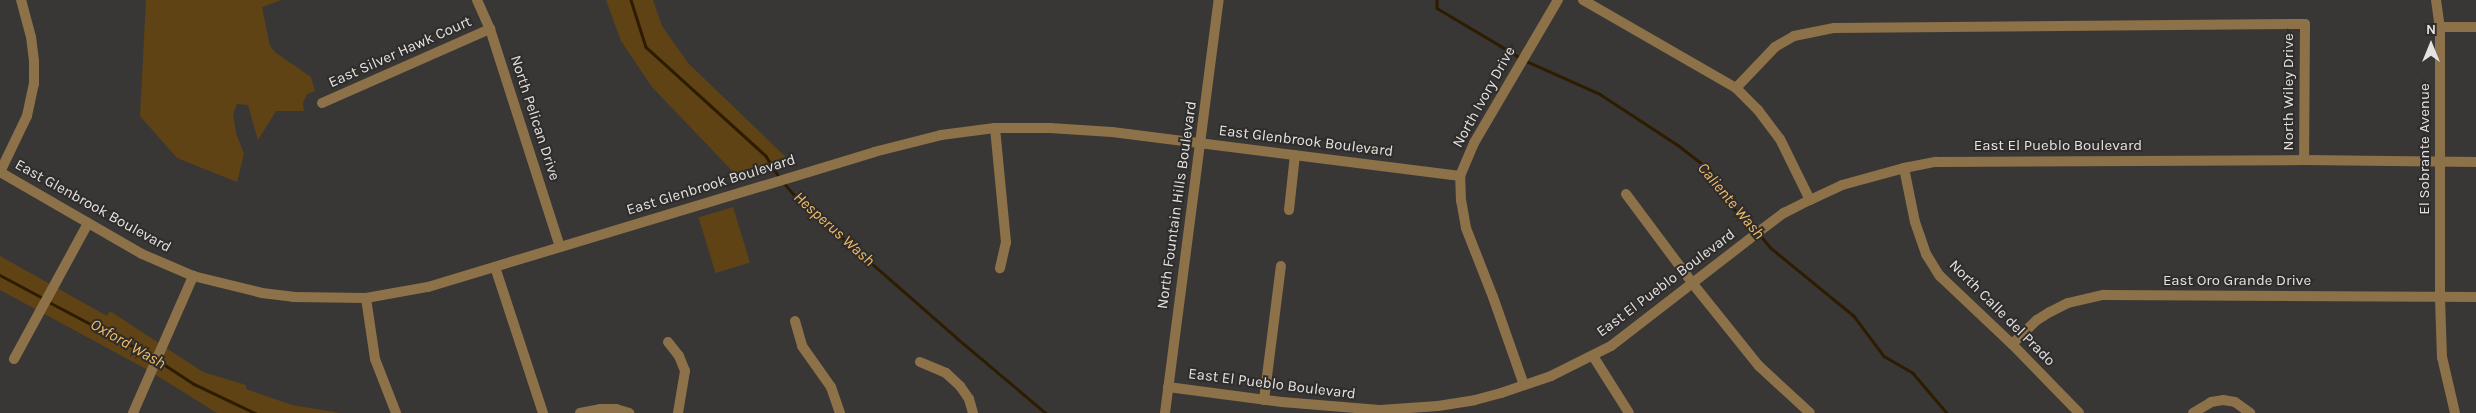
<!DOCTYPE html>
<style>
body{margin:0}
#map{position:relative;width:2476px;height:413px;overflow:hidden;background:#393735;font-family:Karla,sans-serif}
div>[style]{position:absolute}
.green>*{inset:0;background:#5f4315;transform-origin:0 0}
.stream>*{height:2.5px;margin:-1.25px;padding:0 1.25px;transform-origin:1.25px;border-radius:1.25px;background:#2e1c00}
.minor>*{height:10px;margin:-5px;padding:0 5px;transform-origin:5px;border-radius:5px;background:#8d7148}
span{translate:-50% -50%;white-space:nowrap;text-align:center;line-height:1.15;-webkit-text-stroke:4px #2f2d2b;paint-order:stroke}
.street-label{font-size:15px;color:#e4e3e1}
.water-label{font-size:16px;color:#f1ba66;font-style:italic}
.north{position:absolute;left:2406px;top:20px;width:50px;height:50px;-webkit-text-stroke:4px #2f2d2b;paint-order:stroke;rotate:0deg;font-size:14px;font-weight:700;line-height:20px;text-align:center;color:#e4e3e1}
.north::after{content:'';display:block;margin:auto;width:18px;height:22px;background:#e4e3e1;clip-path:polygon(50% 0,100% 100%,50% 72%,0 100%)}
</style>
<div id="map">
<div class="green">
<i style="clip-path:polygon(146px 0,281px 0,262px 7px,270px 46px,276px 53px,311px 77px,315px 91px,307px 94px,303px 103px,304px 111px,276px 111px,258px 140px,248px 105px,237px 104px,233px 114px,236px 133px,244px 154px,237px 182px,177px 158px,140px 116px)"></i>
<i style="clip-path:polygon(606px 0,653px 0,662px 26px,688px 63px,793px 164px,739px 178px,652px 87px,621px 41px)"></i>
<i style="left:733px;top:207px;width:58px;height:36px;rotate:73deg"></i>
<i style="clip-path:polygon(0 256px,107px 316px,110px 311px,203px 372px,246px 385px,246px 389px,292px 405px,340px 413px,217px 413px,148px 370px,0 290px)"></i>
</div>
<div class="stream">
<i style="left:631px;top:0;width:49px;rotate:72.3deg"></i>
<i style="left:646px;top:47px;width:162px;rotate:42.2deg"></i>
<i style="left:766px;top:156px;width:25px;rotate:58deg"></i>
<i style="left:1437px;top:0;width:8px;rotate:90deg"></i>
<i style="left:1437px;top:8px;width:98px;rotate:30.8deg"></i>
<i style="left:1526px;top:61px;width:81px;rotate:24deg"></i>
<i style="left:1600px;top:94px;width:93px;rotate:33.2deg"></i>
<i style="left:1678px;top:145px;width:41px;rotate:38deg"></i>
<i style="left:1710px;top:170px;width:46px;rotate:58.4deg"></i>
<i style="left:1734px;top:209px;width:31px;rotate:45deg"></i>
<i style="left:784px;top:183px;width:18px;rotate:49deg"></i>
<i style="left:796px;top:197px;width:215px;rotate:41.2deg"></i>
<i style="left:958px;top:339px;width:115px;rotate:40.1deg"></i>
<i style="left:1760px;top:235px;width:17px;rotate:50deg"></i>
<i style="left:1771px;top:248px;width:107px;rotate:39.3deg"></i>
<i style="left:1854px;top:316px;width:50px;rotate:53.1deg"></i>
<i style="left:1884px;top:356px;width:34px;rotate:30deg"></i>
<i style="left:1913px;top:373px;width:52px;rotate:49.6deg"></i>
<i style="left:0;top:275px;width:51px;rotate:28.1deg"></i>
<i style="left:49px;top:302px;width:120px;rotate:27.8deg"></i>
<i style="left:159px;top:361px;width:42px;rotate:33.3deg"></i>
<i style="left:194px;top:384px;width:68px;rotate:25.4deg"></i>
</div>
<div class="minor">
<i style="left:477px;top:0;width:32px;rotate:66deg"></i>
<i style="left:490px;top:29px;width:229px;rotate:72.2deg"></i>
<i style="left:1583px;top:0;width:177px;rotate:29.9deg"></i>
<i style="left:1736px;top:88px;width:31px;rotate:45deg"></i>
<i style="left:1758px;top:110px;width:36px;rotate:53deg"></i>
<i style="left:1780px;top:139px;width:68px;rotate:63.8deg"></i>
<i style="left:2436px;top:0;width:27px;rotate:82deg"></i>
<i style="left:2440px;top:27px;width:271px;rotate:90deg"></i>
<i style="left:2440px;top:298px;width:59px;rotate:88.1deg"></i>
<i style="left:2442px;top:357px;width:57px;rotate:76.9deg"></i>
<i style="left:2440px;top:27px;width:36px"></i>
<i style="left:1736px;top:88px;width:57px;rotate:-46.4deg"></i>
<i style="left:1775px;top:47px;width:22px;rotate:-30deg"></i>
<i style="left:1794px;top:36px;width:41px;rotate:-11.3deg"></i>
<i style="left:1834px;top:28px;width:471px;rotate:-0.5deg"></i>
<i style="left:2305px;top:24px;width:136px;rotate:90.4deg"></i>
<i style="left:322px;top:103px;width:184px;rotate:-23.8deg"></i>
<i style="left:995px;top:128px;width:115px;rotate:84.5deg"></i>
<i style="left:1006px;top:242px;width:27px;rotate:103deg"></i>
<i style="left:1904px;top:168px;width:55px;rotate:78.5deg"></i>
<i style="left:1915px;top:222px;width:34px;rotate:71deg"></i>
<i style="left:1926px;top:254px;width:26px;rotate:58deg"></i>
<i style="left:1940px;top:276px;width:99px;rotate:43.4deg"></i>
<i style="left:2012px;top:344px;width:96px;rotate:45.8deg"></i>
<i style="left:0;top:172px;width:164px;rotate:30deg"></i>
<i style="left:142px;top:254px;width:56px;rotate:23.3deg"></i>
<i style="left:193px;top:276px;width:71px;rotate:13.8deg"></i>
<i style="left:262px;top:293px;width:31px;rotate:7deg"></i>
<i style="left:293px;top:297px;width:73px;rotate:0.8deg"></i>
<i style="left:366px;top:298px;width:63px;rotate:-10.1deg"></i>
<i style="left:428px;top:287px;width:466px;rotate:-16.8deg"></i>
<i style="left:874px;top:152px;width:69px;rotate:-14.2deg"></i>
<i style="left:941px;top:135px;width:54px;rotate:-7.4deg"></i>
<i style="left:995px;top:128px;width:55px"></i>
<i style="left:1050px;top:128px;width:62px;rotate:3.7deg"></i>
<i style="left:1112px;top:132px;width:351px;rotate:7.2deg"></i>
<i style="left:0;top:172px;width:62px;rotate:-64.3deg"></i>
<i style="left:27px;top:116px;width:33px;rotate:-78deg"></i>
<i style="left:34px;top:84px;width:23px;rotate:-90deg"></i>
<i style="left:34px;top:61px;width:24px;rotate:-97deg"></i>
<i style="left:31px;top:37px;width:38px;rotate:-105deg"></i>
<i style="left:1626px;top:194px;width:112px;rotate:53.3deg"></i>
<i style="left:1693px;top:284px;width:105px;rotate:51.2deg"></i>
<i style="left:1759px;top:366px;width:69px;rotate:42.7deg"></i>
<i style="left:1289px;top:210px;width:55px;rotate:-83.8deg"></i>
<i style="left:495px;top:267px;width:154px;rotate:71.8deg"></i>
<i style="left:366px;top:298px;width:62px;rotate:81.6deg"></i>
<i style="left:375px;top:359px;width:58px;rotate:68.7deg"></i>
<i style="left:795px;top:321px;width:26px;rotate:74deg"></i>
<i style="left:802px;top:346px;width:50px;rotate:54.7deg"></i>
<i style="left:831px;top:387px;width:28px;rotate:71deg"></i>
<i style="left:668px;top:342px;width:18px;rotate:52deg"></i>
<i style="left:679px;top:356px;width:16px;rotate:68deg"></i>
<i style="left:685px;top:371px;width:43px;rotate:99.5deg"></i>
<i style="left:2012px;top:344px;width:35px;rotate:-44deg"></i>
<i style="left:2037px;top:320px;width:15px;rotate:-32deg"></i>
<i style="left:2050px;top:312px;width:20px;rotate:-27deg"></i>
<i style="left:2068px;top:303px;width:37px;rotate:-13deg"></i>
<i style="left:2104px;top:295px;width:372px;rotate:0.3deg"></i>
<i style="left:1593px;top:356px;width:67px;rotate:57.7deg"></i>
<i style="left:14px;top:359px;width:155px;rotate:-61.4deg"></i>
<i style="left:920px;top:362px;width:28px;rotate:23deg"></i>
<i style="left:946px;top:373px;width:19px;rotate:43deg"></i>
<i style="left:960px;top:386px;width:16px;rotate:55deg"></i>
<i style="left:969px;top:399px;width:15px;rotate:74deg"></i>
<i style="left:1524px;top:385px;width:93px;rotate:-109.4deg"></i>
<i style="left:1493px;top:297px;width:74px;rotate:-111.4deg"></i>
<i style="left:1466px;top:228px;width:27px;rotate:-100deg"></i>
<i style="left:1461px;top:201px;width:25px;rotate:-92deg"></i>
<i style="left:1460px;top:176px;width:36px;rotate:-67deg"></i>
<i style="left:1474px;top:143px;width:166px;rotate:-59.6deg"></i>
<i style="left:1168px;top:387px;width:115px;rotate:7.5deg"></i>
<i style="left:1282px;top:402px;width:98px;rotate:4.7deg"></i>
<i style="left:1380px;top:410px;width:58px;rotate:-3.9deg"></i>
<i style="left:1438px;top:406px;width:37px;rotate:-9deg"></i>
<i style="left:1475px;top:400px;width:27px;rotate:-15deg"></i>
<i style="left:1501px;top:393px;width:53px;rotate:-18.8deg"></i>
<i style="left:1551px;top:376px;width:67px;rotate:-26.6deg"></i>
<i style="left:1611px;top:346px;width:185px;rotate:-37.7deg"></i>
<i style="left:1757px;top:233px;width:34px;rotate:-37deg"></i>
<i style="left:1784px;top:213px;width:29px;rotate:-27deg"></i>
<i style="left:1810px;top:200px;width:35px;rotate:-25deg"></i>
<i style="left:1842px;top:185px;width:64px;rotate:-15.3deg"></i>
<i style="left:1904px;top:168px;width:33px;rotate:-11deg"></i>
<i style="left:1936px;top:162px;width:368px;rotate:-0.3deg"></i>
<i style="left:2304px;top:160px;width:172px;rotate:0.7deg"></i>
<i style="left:1264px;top:400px;width:135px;rotate:-82.8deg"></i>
<i style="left:133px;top:413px;width:150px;rotate:-66.3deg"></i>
<i style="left:580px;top:413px;width:20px;rotate:-11deg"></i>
<i style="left:600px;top:409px;width:16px"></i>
<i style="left:616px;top:409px;width:14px;rotate:17deg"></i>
<i style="left:1165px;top:413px;width:417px;rotate:-82.6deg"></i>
<i style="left:2193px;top:413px;width:21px;rotate:-31deg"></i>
<i style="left:2211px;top:402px;width:12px;rotate:-9deg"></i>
<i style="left:2223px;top:400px;width:12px;rotate:9deg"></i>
<i style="left:2235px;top:402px;width:19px;rotate:36deg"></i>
</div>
<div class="street-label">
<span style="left:400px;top:52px;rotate:-24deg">East Silver Hawk Court</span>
<span style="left:2289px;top:92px;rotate:-90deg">North Wiley Drive</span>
<span style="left:1484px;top:97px;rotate:-61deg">North Ivory Drive</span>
<span style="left:535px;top:118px;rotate:72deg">North Pelican Drive</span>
<span style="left:1306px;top:141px;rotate:7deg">East Glenbrook Boulevard</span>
<span style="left:2058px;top:146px">East El Pueblo Boulevard</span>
<span style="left:2425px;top:149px;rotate:-90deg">El Sobrante Avenue</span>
<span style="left:711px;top:185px;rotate:-17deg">East Glenbrook Boulevard</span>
<span style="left:1177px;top:205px;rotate:-82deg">North Fountain Hills Boulevard</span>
<span style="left:93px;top:206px;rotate:29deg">East Glenbrook Boulevard</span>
<span style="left:2237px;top:281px">East Oro Grande Drive</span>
<span style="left:1666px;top:283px;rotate:-37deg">East El Pueblo Boulevard</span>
<span style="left:2002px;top:313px;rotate:45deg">North Calle del Prado</span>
<span style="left:1272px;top:384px;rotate:7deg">East El Pueblo Boulevard</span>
</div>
<div class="water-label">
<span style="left:1731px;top:201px;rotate:50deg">Caliente Wash</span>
<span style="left:834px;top:229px;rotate:42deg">Hesperus Wash</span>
<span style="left:128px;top:344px;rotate:30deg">Oxford Wash</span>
</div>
<div class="north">N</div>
</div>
